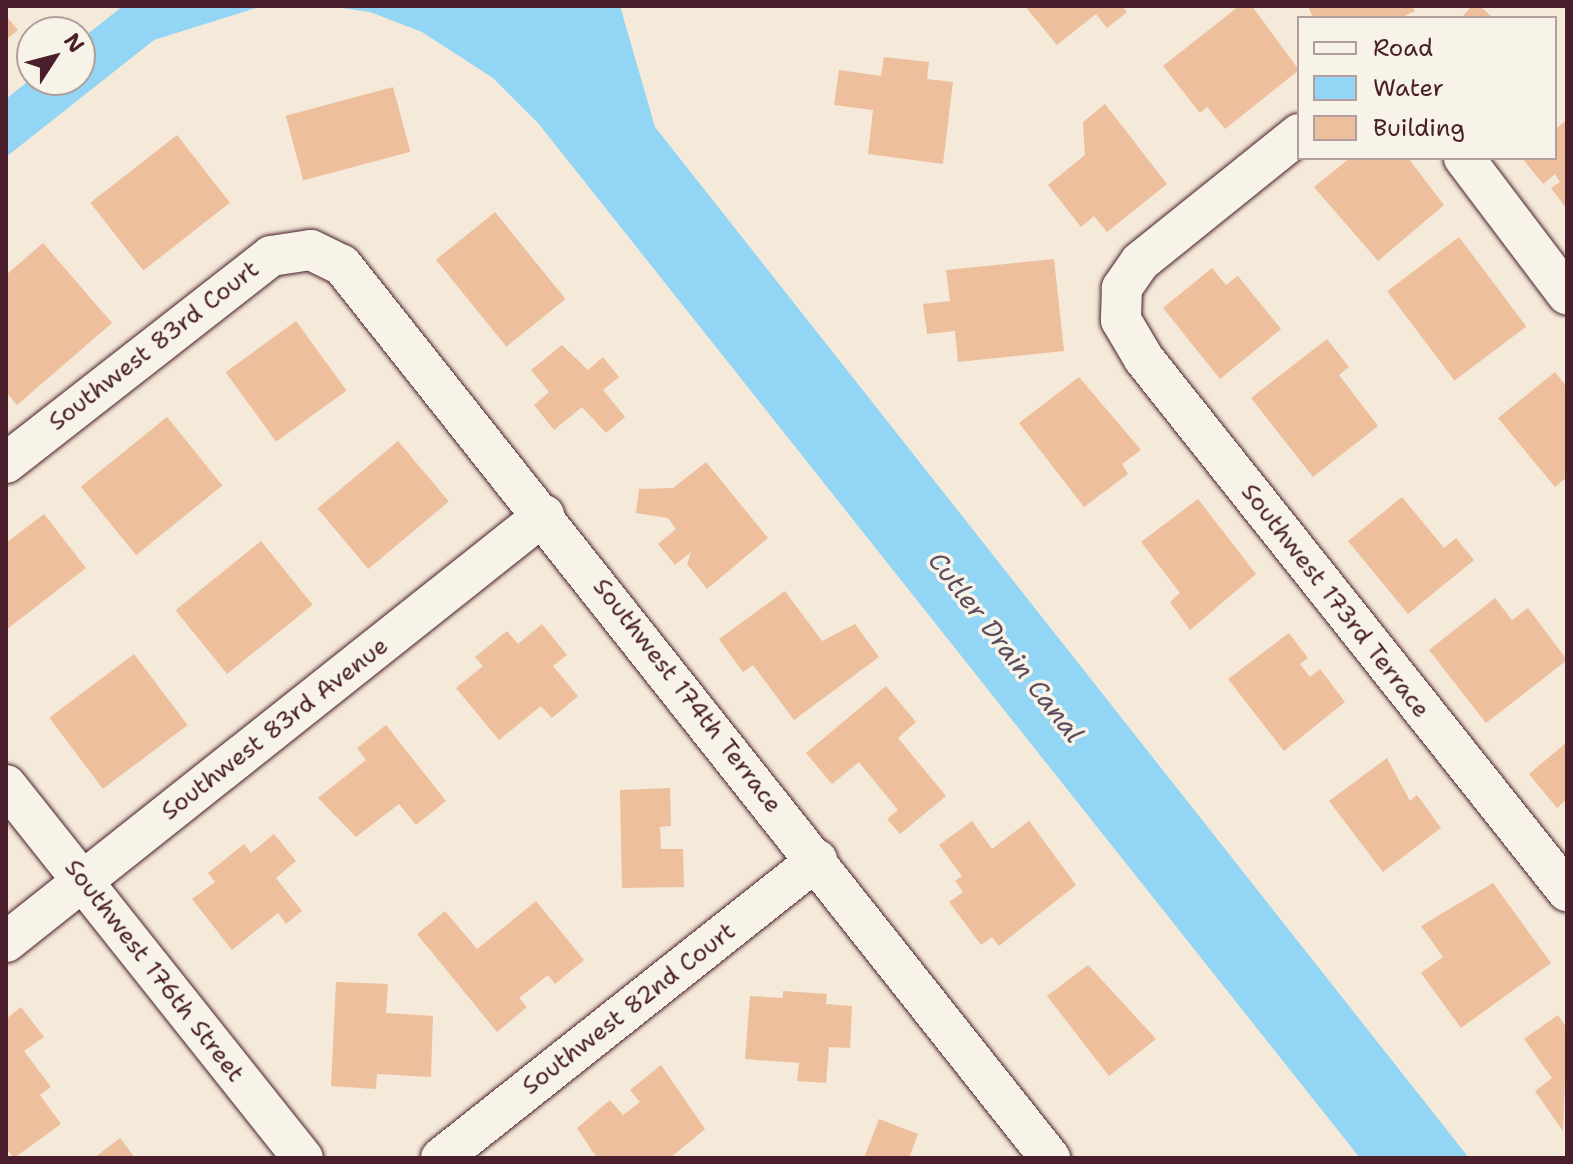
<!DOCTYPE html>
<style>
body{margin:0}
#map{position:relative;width:1573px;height:1164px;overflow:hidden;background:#f5e9d9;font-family:"Shantell Sans",sans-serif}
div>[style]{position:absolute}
.water>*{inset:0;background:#92d5f4}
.building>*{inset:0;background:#edbf9d;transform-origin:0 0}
.roads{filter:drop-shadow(0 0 2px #4a1f2b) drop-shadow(0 0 2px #4a1f2b)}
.minor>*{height:40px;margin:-20px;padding:0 20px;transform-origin:20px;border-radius:20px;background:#f7f3e8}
span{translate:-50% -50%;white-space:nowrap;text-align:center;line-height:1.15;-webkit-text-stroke:7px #f7f3e8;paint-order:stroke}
.street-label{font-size:24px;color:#4a1f2b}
.water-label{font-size:26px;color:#5c4c5d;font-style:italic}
.frame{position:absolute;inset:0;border:8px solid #4a1f2b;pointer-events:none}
.legend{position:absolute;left:1297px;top:16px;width:260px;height:144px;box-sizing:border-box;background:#f7f3e8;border:2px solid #b29e9c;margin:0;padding:10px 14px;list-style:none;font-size:24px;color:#4a1f2b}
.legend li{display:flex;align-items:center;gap:16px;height:40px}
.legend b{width:40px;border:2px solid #b29e9c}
.north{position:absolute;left:16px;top:16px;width:80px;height:80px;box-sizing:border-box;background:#f7f3e8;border:2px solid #b29e9c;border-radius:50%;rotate:54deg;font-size:22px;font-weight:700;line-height:32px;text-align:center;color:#4a1f2b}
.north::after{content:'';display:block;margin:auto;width:28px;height:36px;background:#4a1f2b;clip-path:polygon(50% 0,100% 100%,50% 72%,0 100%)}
</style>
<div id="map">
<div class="water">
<i style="clip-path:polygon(123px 6px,262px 6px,154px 40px,6px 157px,6px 99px,32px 78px,80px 80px,80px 40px)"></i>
<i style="clip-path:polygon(328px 6px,620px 6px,655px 127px,1469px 1158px,1360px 1158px,538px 123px,493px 78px,422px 32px,370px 12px)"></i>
</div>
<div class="building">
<i style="clip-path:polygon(1025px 6px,1122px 6px,1127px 12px,1107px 28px,1096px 14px,1057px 45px)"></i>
<i style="clip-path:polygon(1239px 6px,1252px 6px,1299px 70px,1225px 129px,1207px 107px,1200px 113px,1163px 66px)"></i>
<i style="clip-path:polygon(1308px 6px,1412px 6px,1415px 11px,1400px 18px,1313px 18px)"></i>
<i style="clip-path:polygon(1472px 6px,1480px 6px,1493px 18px,1461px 18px)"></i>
<i style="clip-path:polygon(6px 16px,18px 30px,6px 40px)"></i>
<i style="clip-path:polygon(884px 57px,929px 62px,927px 79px,953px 82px,943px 164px,868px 154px,873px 110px,834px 105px,839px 70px,881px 76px)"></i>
<i style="left:393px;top:87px;width:67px;height:111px;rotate:75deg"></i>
<i style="clip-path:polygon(1105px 104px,1167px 184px,1107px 232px,1094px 216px,1081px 227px,1048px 185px,1085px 155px,1083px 122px)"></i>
<i style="clip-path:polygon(1567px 120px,1567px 209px,1551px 188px,1560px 182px,1555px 174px,1543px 184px,1522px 158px,1555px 158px,1555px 129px)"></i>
<i style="left:177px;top:135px;width:86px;height:110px;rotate:52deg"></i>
<i style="clip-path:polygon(1350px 158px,1408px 158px,1444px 205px,1378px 261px,1314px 187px)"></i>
<i style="left:495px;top:212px;width:112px;height:76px;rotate:51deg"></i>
<i style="left:1459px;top:237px;width:112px;height:90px;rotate:53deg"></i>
<i style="clip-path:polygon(43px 243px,112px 323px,17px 405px,6px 392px,6px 275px)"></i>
<i style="clip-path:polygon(1054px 259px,1064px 351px,958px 362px,955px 331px,927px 334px,923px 304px,950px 301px,946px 270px)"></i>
<i style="clip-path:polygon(1212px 268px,1226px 285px,1238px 276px,1281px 329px,1220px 379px,1163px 308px)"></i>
<i style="left:296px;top:321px;width:86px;height:87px;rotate:54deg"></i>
<i style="clip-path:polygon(1327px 339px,1349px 367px,1339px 375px,1378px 426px,1313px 477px,1251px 398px)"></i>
<i style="clip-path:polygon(562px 345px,588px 370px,603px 357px,619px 377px,603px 390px,625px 417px,606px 433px,582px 407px,554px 430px,534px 405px,549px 392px,531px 370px)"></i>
<i style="clip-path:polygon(1555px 372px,1567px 387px,1567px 477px,1555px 487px,1498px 418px)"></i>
<i style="clip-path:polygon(1079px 377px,1141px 450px,1122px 464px,1128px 474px,1084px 507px,1019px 423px)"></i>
<i style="left:167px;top:417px;width:88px;height:111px;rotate:51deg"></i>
<i style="left:398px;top:441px;width:79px;height:105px;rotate:50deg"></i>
<i style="clip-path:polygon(706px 462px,768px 538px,707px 589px,687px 564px,691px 552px,675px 565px,658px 544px,676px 529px,668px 518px,636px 513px,639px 489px,673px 488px)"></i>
<i style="clip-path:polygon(1402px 497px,1444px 548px,1456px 538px,1474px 560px,1408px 614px,1348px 541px)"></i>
<i style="clip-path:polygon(1198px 499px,1256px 574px,1190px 630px,1170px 602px,1180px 593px,1141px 542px)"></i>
<i style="clip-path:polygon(44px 514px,86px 568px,6px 630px,6px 543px)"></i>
<i style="left:261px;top:541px;width:82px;height:110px;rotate:51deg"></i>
<i style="clip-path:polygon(785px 591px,822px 641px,855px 624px,879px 657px,794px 720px,753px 665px,743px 672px,719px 639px)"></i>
<i style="clip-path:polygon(1495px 598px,1512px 620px,1528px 608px,1567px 660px,1486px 723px,1429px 650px)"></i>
<i style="clip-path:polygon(542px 624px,567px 655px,553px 666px,578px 696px,552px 718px,541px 706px,499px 740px,456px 688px,483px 666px,475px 657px,507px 631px,518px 644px)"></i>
<i style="clip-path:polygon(1289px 633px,1308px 658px,1300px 664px,1310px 677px,1320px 669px,1345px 702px,1284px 751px,1228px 679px)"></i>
<i style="left:134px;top:654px;width:89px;height:106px;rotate:53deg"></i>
<i style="clip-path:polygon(886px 686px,916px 722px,898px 738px,946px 796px,900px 834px,887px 819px,898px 810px,859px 762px,832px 784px,806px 753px)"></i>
<i style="clip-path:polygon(386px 725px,446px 801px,416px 825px,399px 804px,356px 837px,318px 798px,366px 760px,357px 748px)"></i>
<i style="clip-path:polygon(1567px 742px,1567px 799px,1557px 808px,1529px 774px)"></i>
<i style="clip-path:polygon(1387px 758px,1410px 801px,1417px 795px,1441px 828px,1383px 872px,1329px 801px)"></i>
<i style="clip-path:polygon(670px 788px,671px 826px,660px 827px,661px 849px,683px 849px,684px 887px,622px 888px,620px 790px)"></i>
<i style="clip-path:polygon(972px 821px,992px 849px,1029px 821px,1076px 885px,999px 946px,992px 937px,981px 945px,949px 902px,963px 892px,955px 881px,962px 876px,939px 845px)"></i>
<i style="clip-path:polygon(274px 834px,296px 861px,276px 878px,302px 911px,286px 924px,278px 913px,232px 950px,192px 899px,215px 882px,208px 873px,244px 844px,251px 853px)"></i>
<i style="clip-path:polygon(1493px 883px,1551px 963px,1461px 1028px,1421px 973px,1443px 957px,1421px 926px)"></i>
<i style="clip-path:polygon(536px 901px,584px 960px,555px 984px,548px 975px,519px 998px,527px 1007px,497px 1032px,417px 934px,445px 911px,477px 949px)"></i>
<i style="clip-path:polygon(1088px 965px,1156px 1039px,1109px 1076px,1047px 996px)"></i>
<i style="clip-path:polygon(336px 982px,388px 984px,386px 1013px,433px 1016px,431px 1077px,377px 1074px,376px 1089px,331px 1086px)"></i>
<i style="clip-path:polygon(783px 991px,827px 994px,826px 1004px,852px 1006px,850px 1048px,829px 1047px,826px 1083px,797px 1081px,799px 1063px,745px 1059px,750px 996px,783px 998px)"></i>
<i style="clip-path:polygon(21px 1007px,44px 1037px,24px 1051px,51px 1087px,40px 1095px,61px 1124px,14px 1158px,6px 1148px,6px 1019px)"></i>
<i style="clip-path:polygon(1558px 1015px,1567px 1028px,1563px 1131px,1535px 1091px,1552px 1078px,1524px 1039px)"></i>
<i style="clip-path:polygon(661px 1065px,705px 1129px,670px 1158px,597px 1158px,577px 1128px,610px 1100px,623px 1115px,640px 1102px,630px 1090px)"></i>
<i style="clip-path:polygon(879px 1119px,918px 1134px,909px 1158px,864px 1158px)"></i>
<i style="clip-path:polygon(120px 1138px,135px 1158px,94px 1158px)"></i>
</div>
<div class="roads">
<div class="minor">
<i style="left:1299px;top:134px;width:204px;rotate:141.2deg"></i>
<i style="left:1140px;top:262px;width:32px;rotate:125deg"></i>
<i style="left:1122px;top:288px;width:32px;rotate:92deg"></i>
<i style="left:1121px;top:320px;width:45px;rotate:59.5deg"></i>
<i style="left:1144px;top:359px;width:680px;rotate:51.51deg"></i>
<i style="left:1464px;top:158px;width:171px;rotate:52.9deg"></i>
<i style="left:6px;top:463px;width:336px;rotate:-38deg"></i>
<i style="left:271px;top:256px;width:40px;rotate:-8.5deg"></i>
<i style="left:311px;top:250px;width:34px;rotate:26deg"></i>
<i style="left:342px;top:265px;width:1140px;rotate:51.59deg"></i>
<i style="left:6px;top:785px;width:477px;rotate:51.5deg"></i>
<i style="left:6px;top:942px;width:687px;rotate:-38.44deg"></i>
<i style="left:441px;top:1158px;width:480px;rotate:-38.4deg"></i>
</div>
</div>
<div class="street-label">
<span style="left:154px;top:346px;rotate:-38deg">Southwest 83rd Court</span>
<span style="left:1335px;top:601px;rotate:52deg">Southwest 173rd Terrace</span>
<span style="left:687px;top:696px;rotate:52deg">Southwest 174th Terrace</span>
<span style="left:275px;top:729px;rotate:-38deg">Southwest 83rd Avenue</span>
<span style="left:154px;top:971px;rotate:52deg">Southwest 176th Street</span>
<span style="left:629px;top:1009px;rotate:-38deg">Southwest 82nd Court</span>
</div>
<div class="water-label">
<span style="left:1006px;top:647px;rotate:52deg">Cutler Drain Canal</span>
</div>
<div class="frame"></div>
<ul class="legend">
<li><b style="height:10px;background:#f7f3e8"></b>Road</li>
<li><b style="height:22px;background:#92d5f4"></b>Water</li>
<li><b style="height:22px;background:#edbf9d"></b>Building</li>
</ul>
<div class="north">N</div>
</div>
